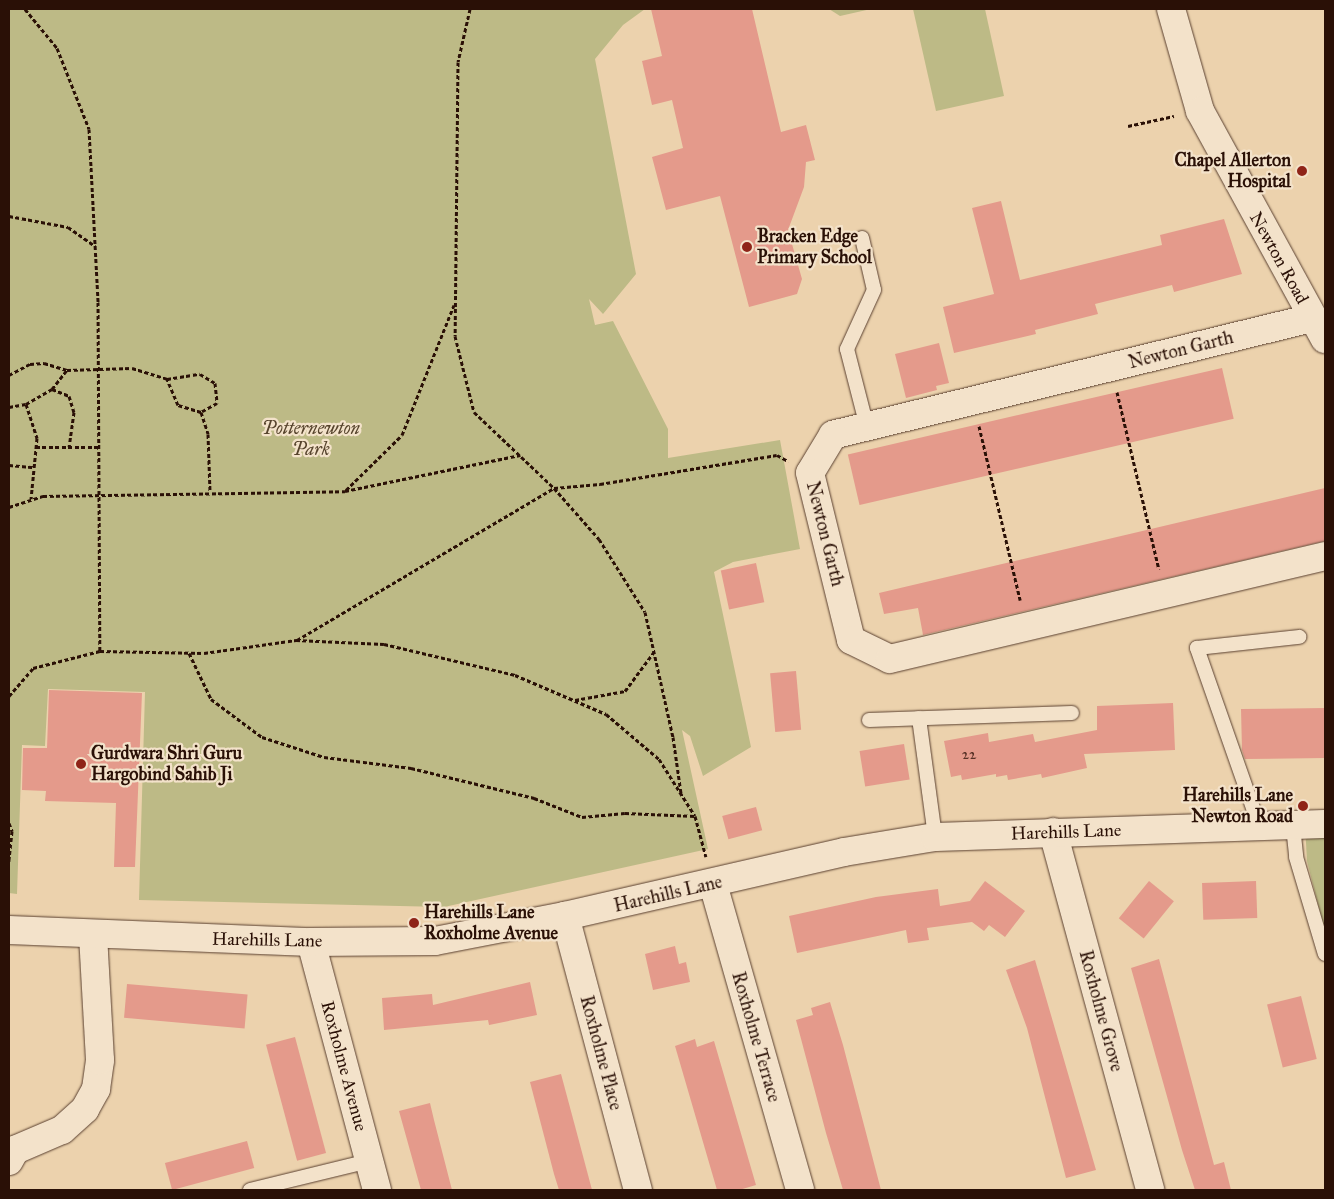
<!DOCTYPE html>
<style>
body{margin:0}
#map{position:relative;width:1334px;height:1199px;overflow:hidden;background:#ecd2ad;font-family:"IM FELL Great Primer",serif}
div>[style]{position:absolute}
.green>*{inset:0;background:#bdba86}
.building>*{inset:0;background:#e49a8b;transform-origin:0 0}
.path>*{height:3px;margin-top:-1.5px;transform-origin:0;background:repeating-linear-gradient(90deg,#2a1006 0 4px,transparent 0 6.5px)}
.roads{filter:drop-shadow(0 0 1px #5a4030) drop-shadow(0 0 1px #5a4030)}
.service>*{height:14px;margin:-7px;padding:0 7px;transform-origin:7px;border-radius:7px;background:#f3e2ca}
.minor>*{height:28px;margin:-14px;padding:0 14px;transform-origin:14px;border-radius:14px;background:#f3e2ca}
.secondary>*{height:28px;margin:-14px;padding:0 14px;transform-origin:14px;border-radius:14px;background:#f3e2ca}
.dots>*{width:14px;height:14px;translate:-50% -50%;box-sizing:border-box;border:2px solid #f3e2ca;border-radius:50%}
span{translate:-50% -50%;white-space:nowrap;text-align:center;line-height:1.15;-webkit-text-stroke:4.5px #f3e2ca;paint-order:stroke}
.number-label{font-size:15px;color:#583227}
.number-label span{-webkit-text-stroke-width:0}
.poi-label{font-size:18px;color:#2a1006;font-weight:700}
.right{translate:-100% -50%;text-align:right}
.left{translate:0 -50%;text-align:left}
.street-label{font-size:18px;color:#2a1006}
.park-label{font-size:18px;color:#56432c;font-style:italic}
.frame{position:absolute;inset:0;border:10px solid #2a1006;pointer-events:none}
</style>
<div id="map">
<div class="green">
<i style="clip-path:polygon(9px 9px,645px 9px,623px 25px,595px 59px,636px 274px,603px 314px,589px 299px,595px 325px,613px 321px,668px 429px,668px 458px,780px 440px,800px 549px,733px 562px,714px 572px,751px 747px,703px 776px,690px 736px,682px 730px,708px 849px,444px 907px,139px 900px,145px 692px,48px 689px,45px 746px,22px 745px,17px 894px,9px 893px)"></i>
<i style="clip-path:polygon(829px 9px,871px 9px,840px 16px)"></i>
<i style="clip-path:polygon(913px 9px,985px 9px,1004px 96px,936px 111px)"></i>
<i style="clip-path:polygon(1325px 824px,1325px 932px,1307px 861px,1305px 825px)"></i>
</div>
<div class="building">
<i style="clip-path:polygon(651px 9px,752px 9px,781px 132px,806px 125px,815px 160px,806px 162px,804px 187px,788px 230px,802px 279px,797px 294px,749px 307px,720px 196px,666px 210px,652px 157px,683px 148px,672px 100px,652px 105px,642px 61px,662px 56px)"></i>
<i style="clip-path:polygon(1001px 201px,1020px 280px,1162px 245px,1160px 235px,1224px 219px,1242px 274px,1174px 292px,1172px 285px,1095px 304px,1098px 314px,1035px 330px,1036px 334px,954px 353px,943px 307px,994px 294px,972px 208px)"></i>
<i style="clip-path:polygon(939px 343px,949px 383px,936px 386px,937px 390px,906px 398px,895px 354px)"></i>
<i style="left:1222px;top:368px;width:52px;height:384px;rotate:77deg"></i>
<i style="clip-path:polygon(1325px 488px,1325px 541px,923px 635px,918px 608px,884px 614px,879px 593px)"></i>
<i style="left:756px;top:563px;width:40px;height:36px;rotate:78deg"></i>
<i style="left:796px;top:671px;width:59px;height:26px;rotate:85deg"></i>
<i style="clip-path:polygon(49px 690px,142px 693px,135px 867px,114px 867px,116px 803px,45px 801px,46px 791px,22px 790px,23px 748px,47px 748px)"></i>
<i style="clip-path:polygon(1173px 703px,1175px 750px,1084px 754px,1087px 768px,1042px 778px,1041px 774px,1008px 780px,1007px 775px,996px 777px,996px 774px,962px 780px,961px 775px,951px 777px,944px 741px,988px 733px,989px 742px,1033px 734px,1035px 742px,1097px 730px,1097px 706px)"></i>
<i style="clip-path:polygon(1325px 708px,1325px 758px,1245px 759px,1242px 750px,1241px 709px)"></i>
<i style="left:904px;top:744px;width:36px;height:45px;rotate:81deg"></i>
<i style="left:756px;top:807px;width:24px;height:35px;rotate:75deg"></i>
<i style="clip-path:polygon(985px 881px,1025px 911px,1005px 937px,989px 925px,984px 931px,972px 922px,927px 928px,929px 940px,908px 943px,906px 930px,797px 953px,789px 916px,876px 897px,938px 889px,940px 906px,970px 901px)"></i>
<i style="left:1149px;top:881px;width:32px;height:48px;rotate:39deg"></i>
<i style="left:1256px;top:881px;width:37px;height:54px;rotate:88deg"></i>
<i style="clip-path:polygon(675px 946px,679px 964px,686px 962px,690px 982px,653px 990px,645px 954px)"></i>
<i style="clip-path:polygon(1159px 959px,1214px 1165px,1224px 1162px,1231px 1190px,1195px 1190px,1182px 1150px,1131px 968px)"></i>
<i style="clip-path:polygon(1035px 960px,1096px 1170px,1066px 1178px,1027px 1028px,1006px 970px)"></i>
<i style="clip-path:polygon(530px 982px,537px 1015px,489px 1025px,488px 1020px,384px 1030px,382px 998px,432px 994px,433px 1005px)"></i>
<i style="left:127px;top:984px;width:121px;height:34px;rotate:5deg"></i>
<i style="left:1301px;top:996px;width:65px;height:35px;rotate:76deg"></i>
<i style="clip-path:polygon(830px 1002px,843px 1045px,881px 1190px,843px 1190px,826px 1133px,796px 1020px,813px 1015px,811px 1008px)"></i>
<i style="left:295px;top:1037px;width:120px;height:30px;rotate:75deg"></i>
<i style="clip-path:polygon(695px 1039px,697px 1047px,714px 1041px,756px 1185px,739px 1190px,717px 1190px,675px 1046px)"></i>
<i style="clip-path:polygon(561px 1074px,579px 1141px,592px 1190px,559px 1190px,554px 1174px,530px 1082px)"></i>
<i style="clip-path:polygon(430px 1103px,434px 1120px,452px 1190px,421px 1190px,399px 1111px)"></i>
<i style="left:247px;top:1141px;width:28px;height:85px;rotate:75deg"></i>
</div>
<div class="path">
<i style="left:25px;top:9px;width:50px;rotate:50.6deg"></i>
<i style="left:57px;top:48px;width:87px;rotate:68.4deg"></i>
<i style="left:89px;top:129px;width:173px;rotate:87deg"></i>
<i style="left:98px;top:302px;width:349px;rotate:89.7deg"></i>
<i style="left:470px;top:9px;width:54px;rotate:102.8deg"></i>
<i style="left:458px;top:62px;width:274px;rotate:90.6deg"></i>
<i style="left:455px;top:336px;width:78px;rotate:76deg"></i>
<i style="left:474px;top:412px;width:110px;rotate:43.5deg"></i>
<i style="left:554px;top:488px;width:68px;rotate:48.6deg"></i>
<i style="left:599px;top:539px;width:86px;rotate:57.8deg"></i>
<i style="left:645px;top:612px;width:128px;rotate:77.4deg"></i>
<i style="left:673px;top:737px;width:57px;rotate:81.9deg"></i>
<i style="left:1128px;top:126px;width:47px;rotate:-12.3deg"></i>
<i style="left:9px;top:216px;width:60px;rotate:10.6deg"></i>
<i style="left:68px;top:227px;width:33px;rotate:35deg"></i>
<i style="left:9px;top:375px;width:24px;rotate:-28deg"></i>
<i style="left:30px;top:364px;width:14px;rotate:-4deg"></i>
<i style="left:44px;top:363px;width:24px;rotate:17deg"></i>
<i style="left:67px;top:370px;width:65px;rotate:-1.8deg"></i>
<i style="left:132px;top:368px;width:37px;rotate:17deg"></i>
<i style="left:167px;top:379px;width:33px;rotate:-9deg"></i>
<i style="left:200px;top:374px;width:17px;rotate:31deg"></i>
<i style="left:215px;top:383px;width:20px;rotate:84deg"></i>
<i style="left:217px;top:403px;width:18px;rotate:151deg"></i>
<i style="left:201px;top:412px;width:24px;rotate:-163deg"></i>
<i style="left:178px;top:405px;width:28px;rotate:-113deg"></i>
<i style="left:52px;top:389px;width:18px;rotate:22deg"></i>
<i style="left:69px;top:396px;width:17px;rotate:73deg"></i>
<i style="left:74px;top:412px;width:35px;rotate:98deg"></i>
<i style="left:1117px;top:392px;width:182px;rotate:76.7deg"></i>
<i style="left:26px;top:404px;width:36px;rotate:72deg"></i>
<i style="left:37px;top:438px;width:61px;rotate:95.6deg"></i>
<i style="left:9px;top:407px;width:17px;rotate:-10deg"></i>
<i style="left:26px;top:404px;width:30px;rotate:-30deg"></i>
<i style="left:52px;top:389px;width:24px;rotate:-52deg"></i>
<i style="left:201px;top:412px;width:23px;rotate:72deg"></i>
<i style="left:208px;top:434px;width:58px;rotate:88deg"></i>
<i style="left:979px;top:426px;width:179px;rotate:76.7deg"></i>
<i style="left:36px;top:447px;width:63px"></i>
<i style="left:9px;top:465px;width:25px;rotate:5deg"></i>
<i style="left:346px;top:490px;width:78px;rotate:-44.5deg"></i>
<i style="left:402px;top:435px;width:140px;rotate:-68.2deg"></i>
<i style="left:9px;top:507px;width:36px;rotate:-18deg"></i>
<i style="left:43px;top:496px;width:302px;rotate:-0.9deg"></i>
<i style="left:345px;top:491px;width:179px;rotate:-11.6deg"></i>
<i style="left:297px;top:640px;width:299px;rotate:-30.6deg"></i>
<i style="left:554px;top:488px;width:46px;rotate:-5deg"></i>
<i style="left:600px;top:484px;width:179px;rotate:-9.3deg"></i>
<i style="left:777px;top:455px;width:13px;rotate:29deg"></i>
<i style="left:189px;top:653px;width:51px;rotate:64.4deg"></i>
<i style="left:211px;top:699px;width:64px;rotate:36.7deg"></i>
<i style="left:262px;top:737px;width:65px;rotate:17.9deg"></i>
<i style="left:324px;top:757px;width:88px;rotate:7.2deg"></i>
<i style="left:411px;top:768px;width:127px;rotate:13.7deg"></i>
<i style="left:534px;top:798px;width:52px;rotate:21.6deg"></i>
<i style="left:582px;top:817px;width:43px;rotate:-5.3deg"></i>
<i style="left:625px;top:813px;width:70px;rotate:2.5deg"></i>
<i style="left:9px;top:696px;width:37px;rotate:-49deg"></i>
<i style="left:33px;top:668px;width:69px;rotate:-14.2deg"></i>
<i style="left:100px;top:651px;width:104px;rotate:1.1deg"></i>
<i style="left:204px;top:653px;width:93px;rotate:-8deg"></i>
<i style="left:296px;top:640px;width:88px;rotate:2.6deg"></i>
<i style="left:384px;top:644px;width:135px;rotate:13.3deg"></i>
<i style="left:515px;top:675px;width:99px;rotate:23.2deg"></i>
<i style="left:606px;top:714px;width:70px;rotate:40.3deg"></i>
<i style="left:659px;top:759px;width:67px;rotate:57.7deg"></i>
<i style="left:695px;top:816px;width:42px;rotate:75deg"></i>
<i style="left:575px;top:700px;width:51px;rotate:-10.2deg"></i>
<i style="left:625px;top:691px;width:49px;rotate:-53.4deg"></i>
<i style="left:9px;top:823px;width:9px;rotate:69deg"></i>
<i style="left:12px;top:831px;width:31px;rotate:96deg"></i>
</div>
<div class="roads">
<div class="service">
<i style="left:862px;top:238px;width:53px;rotate:77deg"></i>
<i style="left:874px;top:290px;width:65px;rotate:114.6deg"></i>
<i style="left:847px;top:349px;width:81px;rotate:75.6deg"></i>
<i style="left:919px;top:718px;width:120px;rotate:82.3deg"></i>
<i style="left:869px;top:720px;width:203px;rotate:-2deg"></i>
<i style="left:1293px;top:826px;width:31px;rotate:84deg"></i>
<i style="left:1296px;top:857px;width:101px;rotate:73.4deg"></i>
<i style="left:1260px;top:828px;width:191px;rotate:-109.3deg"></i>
<i style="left:1197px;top:648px;width:103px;rotate:-6.2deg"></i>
<i style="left:250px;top:1190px;width:122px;rotate:-13.7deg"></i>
</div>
<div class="minor">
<i style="left:1171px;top:9px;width:106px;rotate:74.1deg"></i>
<i style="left:1200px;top:111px;width:260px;rotate:61.3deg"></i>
<i style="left:1312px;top:318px;width:493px;rotate:166.3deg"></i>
<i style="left:833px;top:435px;width:44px;rotate:121.2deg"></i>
<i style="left:810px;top:473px;width:172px;rotate:76.2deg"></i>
<i style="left:851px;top:640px;width:43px;rotate:26deg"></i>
<i style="left:890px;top:659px;width:447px;rotate:-13.3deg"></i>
<i style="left:1053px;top:832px;width:371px;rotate:74.8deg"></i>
<i style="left:713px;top:884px;width:318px;rotate:74.1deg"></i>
<i style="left:565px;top:916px;width:284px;rotate:75.1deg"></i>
<i style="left:311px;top:942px;width:257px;rotate:75.1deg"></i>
<i style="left:9px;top:1161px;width:13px;rotate:-61deg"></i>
<i style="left:15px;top:1150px;width:51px;rotate:-23.1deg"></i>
<i style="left:62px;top:1130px;width:31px;rotate:-42deg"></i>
<i style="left:85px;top:1109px;width:23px;rotate:-61deg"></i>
<i style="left:96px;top:1089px;width:29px;rotate:-82deg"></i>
<i style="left:100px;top:1060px;width:126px;rotate:-93.2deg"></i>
</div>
<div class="secondary">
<i style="left:9px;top:930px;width:302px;rotate:2.3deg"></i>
<i style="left:311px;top:942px;width:124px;rotate:-0.5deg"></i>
<i style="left:435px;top:941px;width:132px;rotate:-10.9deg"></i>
<i style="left:565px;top:916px;width:286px;rotate:-12.9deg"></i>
<i style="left:844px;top:852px;width:92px;rotate:-9.4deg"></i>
<i style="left:935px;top:837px;width:390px;rotate:-1.9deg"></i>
</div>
</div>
<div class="dots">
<i style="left:1302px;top:171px;background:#8f2418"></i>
<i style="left:747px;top:247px;background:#8f2418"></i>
<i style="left:81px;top:764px;background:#8f2418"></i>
<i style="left:1303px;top:806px;background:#8f2418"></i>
<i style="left:414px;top:923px;background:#8f2418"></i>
</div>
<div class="number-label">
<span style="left:969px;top:755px">22</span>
</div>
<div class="poi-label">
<span class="right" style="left:1291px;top:171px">Chapel Allerton<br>Hospital</span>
<span class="left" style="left:757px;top:247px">Bracken Edge<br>Primary School</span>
<span class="left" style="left:91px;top:764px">Gurdwara Shri Guru<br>Hargobind Sahib Ji</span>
<span class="right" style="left:1293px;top:806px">Harehills Lane<br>Newton Road</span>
<span class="left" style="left:424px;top:923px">Harehills Lane<br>Roxholme Avenue</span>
</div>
<div class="street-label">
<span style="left:1279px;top:258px;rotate:61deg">Newton Road</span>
<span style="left:1181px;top:350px;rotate:-14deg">Newton Garth</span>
<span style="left:825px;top:534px;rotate:76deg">Newton Garth</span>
<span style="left:1066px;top:832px;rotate:-2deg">Harehills Lane</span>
<span style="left:668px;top:894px;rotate:-13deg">Harehills Lane</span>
<span style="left:267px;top:940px;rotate:1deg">Harehills Lane</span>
<span style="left:1101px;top:1011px;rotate:75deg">Roxholme Grove</span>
<span style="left:756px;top:1037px;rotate:74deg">Roxholme Terrace</span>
<span style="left:601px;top:1053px;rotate:75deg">Roxholme Place</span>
<span style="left:344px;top:1066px;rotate:75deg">Roxholme Avenue</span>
</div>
<div class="park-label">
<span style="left:311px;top:439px">Potternewton<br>Park</span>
</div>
<div class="frame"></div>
</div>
